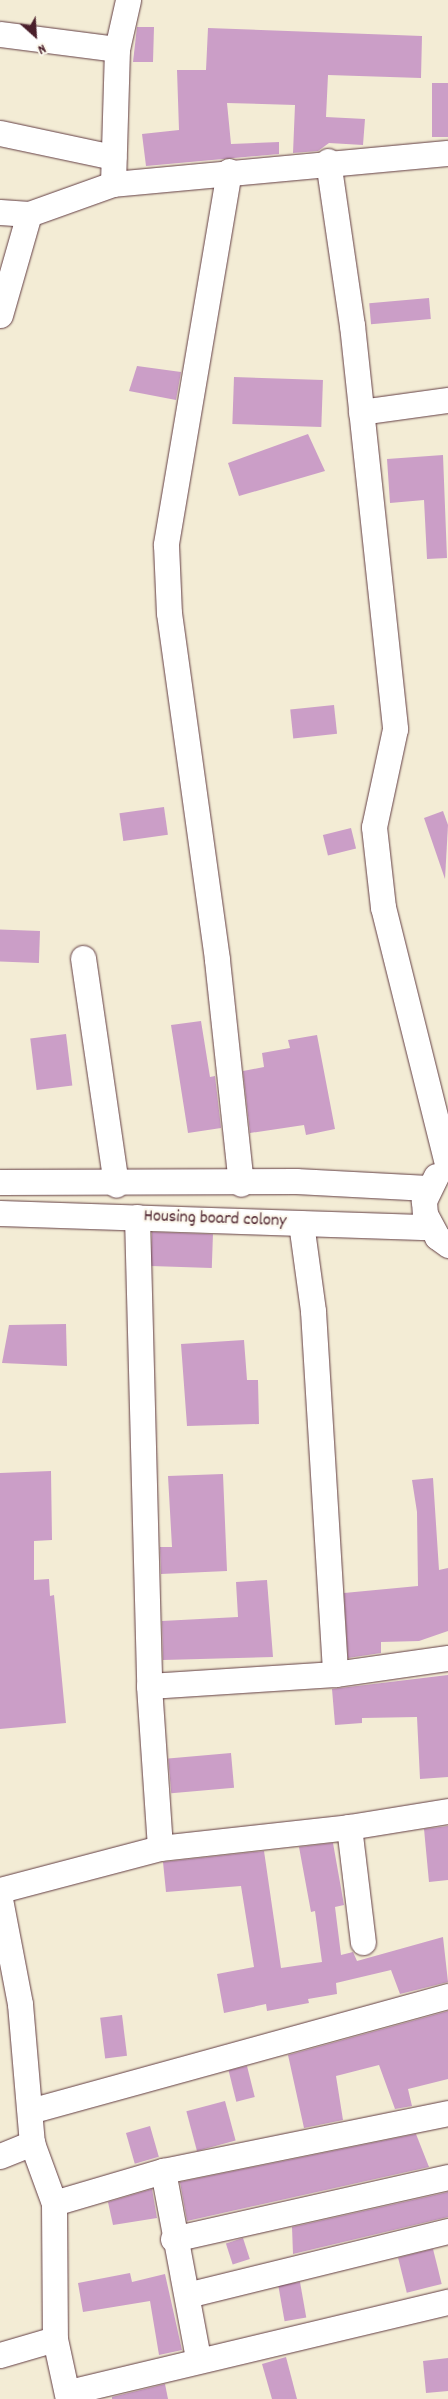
<!DOCTYPE html>
<style>
body{margin:0}
#map{position:relative;width:448px;height:2399px;overflow:hidden;background:#f3ecd5;font-family:Dekko,sans-serif}
div>[style]{position:absolute}
.building>*{inset:0;background:#cb9ec7;transform-origin:0 0}
.roads{filter:drop-shadow(0 0 1px #633e44) drop-shadow(0 0 1px #633e44)}
.minor>*{height:25px;margin:-12.5px;padding:0 12.5px;transform-origin:12.5px;border-radius:12.5px;background:#fff}
span{translate:-50% -50%;white-space:nowrap;text-align:center;line-height:1.15;-webkit-text-stroke:4px #fbf7ec;paint-order:stroke}
.street-label{font-size:18px;color:#4a1f2b}
.north{position:absolute;left:10px;top:10px;width:50px;height:50px;-webkit-text-stroke:4px #fbf7ec;paint-order:stroke;rotate:154deg;font-size:14px;font-weight:700;line-height:20px;text-align:center;color:#4a1f2b}
.north::after{content:'';display:block;margin:auto;width:18px;height:22px;background:#4a1f2b;clip-path:polygon(50% 0,100% 100%,50% 72%,0 100%)}
</style>
<div id="map">
<div class="building">
<i style="clip-path:polygon(137px 27px,154px 27px,153px 62px,133px 62px)"></i>
<i style="clip-path:polygon(208px 28px,422px 36px,421px 78px,328px 75px,326px 117px,365px 119px,363px 145px,329px 143px,318px 151px,293px 153px,295px 105px,227px 103px,231px 144px,279px 142px,279px 154px,146px 166px,142px 134px,179px 130px,177px 70px,206px 70px)"></i>
<i style="left:432px;top:83px;width:16px;height:54px"></i>
<i style="left:429px;top:298px;width:21px;height:60px;rotate:85deg"></i>
<i style="clip-path:polygon(137px 366px,181px 372px,176px 400px,129px 391px)"></i>
<i style="left:234px;top:377px;width:89px;height:47px;rotate:2deg"></i>
<i style="clip-path:polygon(308px 434px,325px 471px,239px 496px,228px 463px)"></i>
<i style="clip-path:polygon(443px 455px,447px 558px,427px 559px,424px 500px,390px 503px,387px 459px)"></i>
<i style="left:334px;top:705px;width:29px;height:44px;rotate:84deg"></i>
<i style="left:164px;top:807px;width:28px;height:45px;rotate:82deg"></i>
<i style="clip-path:polygon(443px 811px,448px 825px,445px 879px,424px 818px)"></i>
<i style="left:351px;top:828px;width:21px;height:29px;rotate:76deg"></i>
<i style="left:40px;top:931px;width:32px;height:40px;rotate:92deg"></i>
<i style="clip-path:polygon(201px 1021px,210px 1077px,215px 1076px,221px 1128px,188px 1133px,171px 1025px)"></i>
<i style="left:66px;top:1034px;width:52px;height:36px;rotate:83deg"></i>
<i style="clip-path:polygon(317px 1035px,335px 1129px,306px 1135px,304px 1125px,250px 1133px,243px 1071px,264px 1067px,262px 1053px,290px 1048px,288px 1040px)"></i>
<i style="left:152px;top:1232px;width:61px;height:34px;rotate:2deg"></i>
<i style="clip-path:polygon(66px 1324px,67px 1366px,2px 1363px,9px 1325px)"></i>
<i style="clip-path:polygon(244px 1340px,247px 1380px,258px 1380px,259px 1424px,187px 1426px,181px 1344px)"></i>
<i style="clip-path:polygon(51px 1471px,52px 1540px,34px 1541px,34px 1580px,49px 1579px,50px 1596px,54px 1595px,66px 1723px,0 1729px,0 1473px)"></i>
<i style="clip-path:polygon(223px 1474px,227px 1571px,161px 1574px,160px 1547px,172px 1547px,168px 1476px)"></i>
<i style="clip-path:polygon(433px 1478px,439px 1570px,448px 1568px,448px 1631px,419px 1641px,381px 1642px,381px 1653px,348px 1658px,344px 1593px,418px 1586px,417px 1512px,412px 1480px)"></i>
<i style="clip-path:polygon(267px 1580px,273px 1657px,163px 1660px,162px 1621px,238px 1617px,236px 1582px)"></i>
<i style="clip-path:polygon(448px 1675px,448px 1777px,420px 1779px,417px 1717px,362px 1718px,362px 1723px,335px 1725px,332px 1689px)"></i>
<i style="left:231px;top:1753px;width:35px;height:63px;rotate:85deg"></i>
<i style="clip-path:polygon(448px 1826px,448px 1880px,429px 1882px,424px 1829px)"></i>
<i style="clip-path:polygon(333px 1843px,344px 1905px,335px 1907px,341px 1955px,353px 1952px,357px 1961px,443px 1937px,448px 1982px,400px 1994px,391px 1970px,336px 1983px,337px 1994px,308px 1999px,309px 2003px,267px 2011px,266px 2004px,224px 2013px,217px 1974px,254px 1967px,241px 1886px,166px 1892px,163px 1862px,264px 1851px,281px 1968px,322px 1962px,315px 1911px,311px 1912px,299px 1847px)"></i>
<i style="clip-path:polygon(448px 2011px,448px 2079px,408px 2089px,412px 2106px,395px 2109px,379px 2065px,336px 2076px,343px 2120px,304px 2128px,288px 2055px)"></i>
<i style="left:122px;top:2015px;width:41px;height:22px;rotate:83deg"></i>
<i style="left:247px;top:2066px;width:32px;height:19px;rotate:76deg"></i>
<i style="left:225px;top:2101px;width:41px;height:40px;rotate:75deg"></i>
<i style="left:150px;top:2126px;width:32px;height:25px;rotate:74deg"></i>
<i style="clip-path:polygon(416px 2134px,429px 2167px,187px 2221px,180px 2182px)"></i>
<i style="clip-path:polygon(152px 2189px,157px 2218px,113px 2225px,108px 2202px)"></i>
<i style="clip-path:polygon(448px 2192px,448px 2217px,293px 2254px,292px 2227px)"></i>
<i style="left:243px;top:2238px;width:22px;height:18px;rotate:72deg"></i>
<i style="left:433px;top:2249px;width:36px;height:36px;rotate:76deg"></i>
<i style="clip-path:polygon(130px 2273px,132px 2282px,165px 2274px,182px 2350px,159px 2355px,150px 2301px,83px 2312px,78px 2283px)"></i>
<i style="left:300px;top:2282px;width:36px;height:22px;rotate:80deg"></i>
<i style="clip-path:polygon(286px 2357px,297px 2399px,272px 2399px,262px 2364px)"></i>
<i style="clip-path:polygon(448px 2358px,448px 2391px,426px 2393px,423px 2361px)"></i>
<i style="clip-path:polygon(165px 2384px,168px 2399px,112px 2399px,112px 2397px)"></i>
</div>
<div class="roads">
<div class="minor">
<i style="left:0;top:34px;width:118px;rotate:7.3deg"></i>
<i style="left:117px;top:49px;width:135px;rotate:91.7deg"></i>
<i style="left:117px;top:49px;width:50px;rotate:-77.3deg"></i>
<i style="left:0;top:133px;width:116px;rotate:12deg"></i>
<i style="left:328px;top:161px;width:166px;rotate:81.7deg"></i>
<i style="left:352px;top:325px;width:406px;rotate:83.9deg"></i>
<i style="left:395px;top:729px;width:100px;rotate:102.1deg"></i>
<i style="left:374px;top:827px;width:81px;rotate:83.6deg"></i>
<i style="left:383px;top:907px;width:268px;rotate:76deg"></i>
<i style="left:229px;top:171px;width:379px;rotate:99.6deg"></i>
<i style="left:166px;top:545px;width:68px;rotate:87.5deg"></i>
<i style="left:169px;top:613px;width:350px;rotate:82.1deg"></i>
<i style="left:217px;top:960px;width:225px;rotate:83.9deg"></i>
<i style="left:0;top:212px;width:29px;rotate:4deg"></i>
<i style="left:29px;top:214px;width:89px;rotate:-19.7deg"></i>
<i style="left:113px;top:184px;width:336px;rotate:-5.3deg"></i>
<i style="left:0;top:315px;width:105px;rotate:-74deg"></i>
<i style="left:361px;top:412px;width:88px;rotate:-7.9deg"></i>
<i style="left:83px;top:958px;width:229px;rotate:81.7deg"></i>
<i style="left:436px;top:1176px;width:28px;rotate:116deg"></i>
<i style="left:424px;top:1201px;width:13px;rotate:86deg"></i>
<i style="left:425px;top:1214px;width:26px;rotate:62deg"></i>
<i style="left:437px;top:1237px;width:14px;rotate:36deg"></i>
<i style="left:0;top:1182px;width:296px;rotate:-0.2deg"></i>
<i style="left:296px;top:1181px;width:132px;rotate:3deg"></i>
<i style="left:0;top:1213px;width:429px;rotate:1.9deg"></i>
<i style="left:137px;top:1217px;width:469px;rotate:88.5deg"></i>
<i style="left:149px;top:1686px;width:162px;rotate:86.1deg"></i>
<i style="left:301px;top:1223px;width:89px;rotate:82.2deg"></i>
<i style="left:313px;top:1311px;width:364px;rotate:86.5deg"></i>
<i style="left:149px;top:1686px;width:186px;rotate:-3.7deg"></i>
<i style="left:335px;top:1674px;width:114px;rotate:-8.1deg"></i>
<i style="left:349px;top:1827px;width:116px;rotate:83.1deg"></i>
<i style="left:0;top:1890px;width:165px;rotate:-14.7deg"></i>
<i style="left:160px;top:1848px;width:190px;rotate:-6.3deg"></i>
<i style="left:349px;top:1827px;width:100px;rotate:-9.2deg"></i>
<i style="left:0;top:1899px;width:107px;rotate:79.2deg"></i>
<i style="left:20px;top:2004px;width:140px;rotate:85.1deg"></i>
<i style="left:32px;top:2143px;width:64px;rotate:69.9deg"></i>
<i style="left:54px;top:2203px;width:136px;rotate:89.6deg"></i>
<i style="left:55px;top:2339px;width:61px;rotate:77.8deg"></i>
<i style="left:30px;top:2111px;width:434px;rotate:-15.4deg"></i>
<i style="left:0;top:2156px;width:35px;rotate:-22deg"></i>
<i style="left:163px;top:2171px;width:190px;rotate:79.4deg"></i>
<i style="left:54px;top:2203px;width:114px;rotate:-16.4deg"></i>
<i style="left:163px;top:2171px;width:291px;rotate:-11.5deg"></i>
<i style="left:173px;top:2239px;width:282px;rotate:-12.7deg"></i>
<i style="left:187px;top:2295px;width:269px;rotate:-13.8deg"></i>
<i style="left:0;top:2355px;width:57px;rotate:-16.2deg"></i>
<i style="left:69px;top:2392px;width:390px;rotate:-13.4deg"></i>
</div>
</div>
<div class="street-label">
<span style="left:215px;top:1220px;rotate:2deg">Housing board colony</span>
</div>
<div class="north">N</div>
</div>
